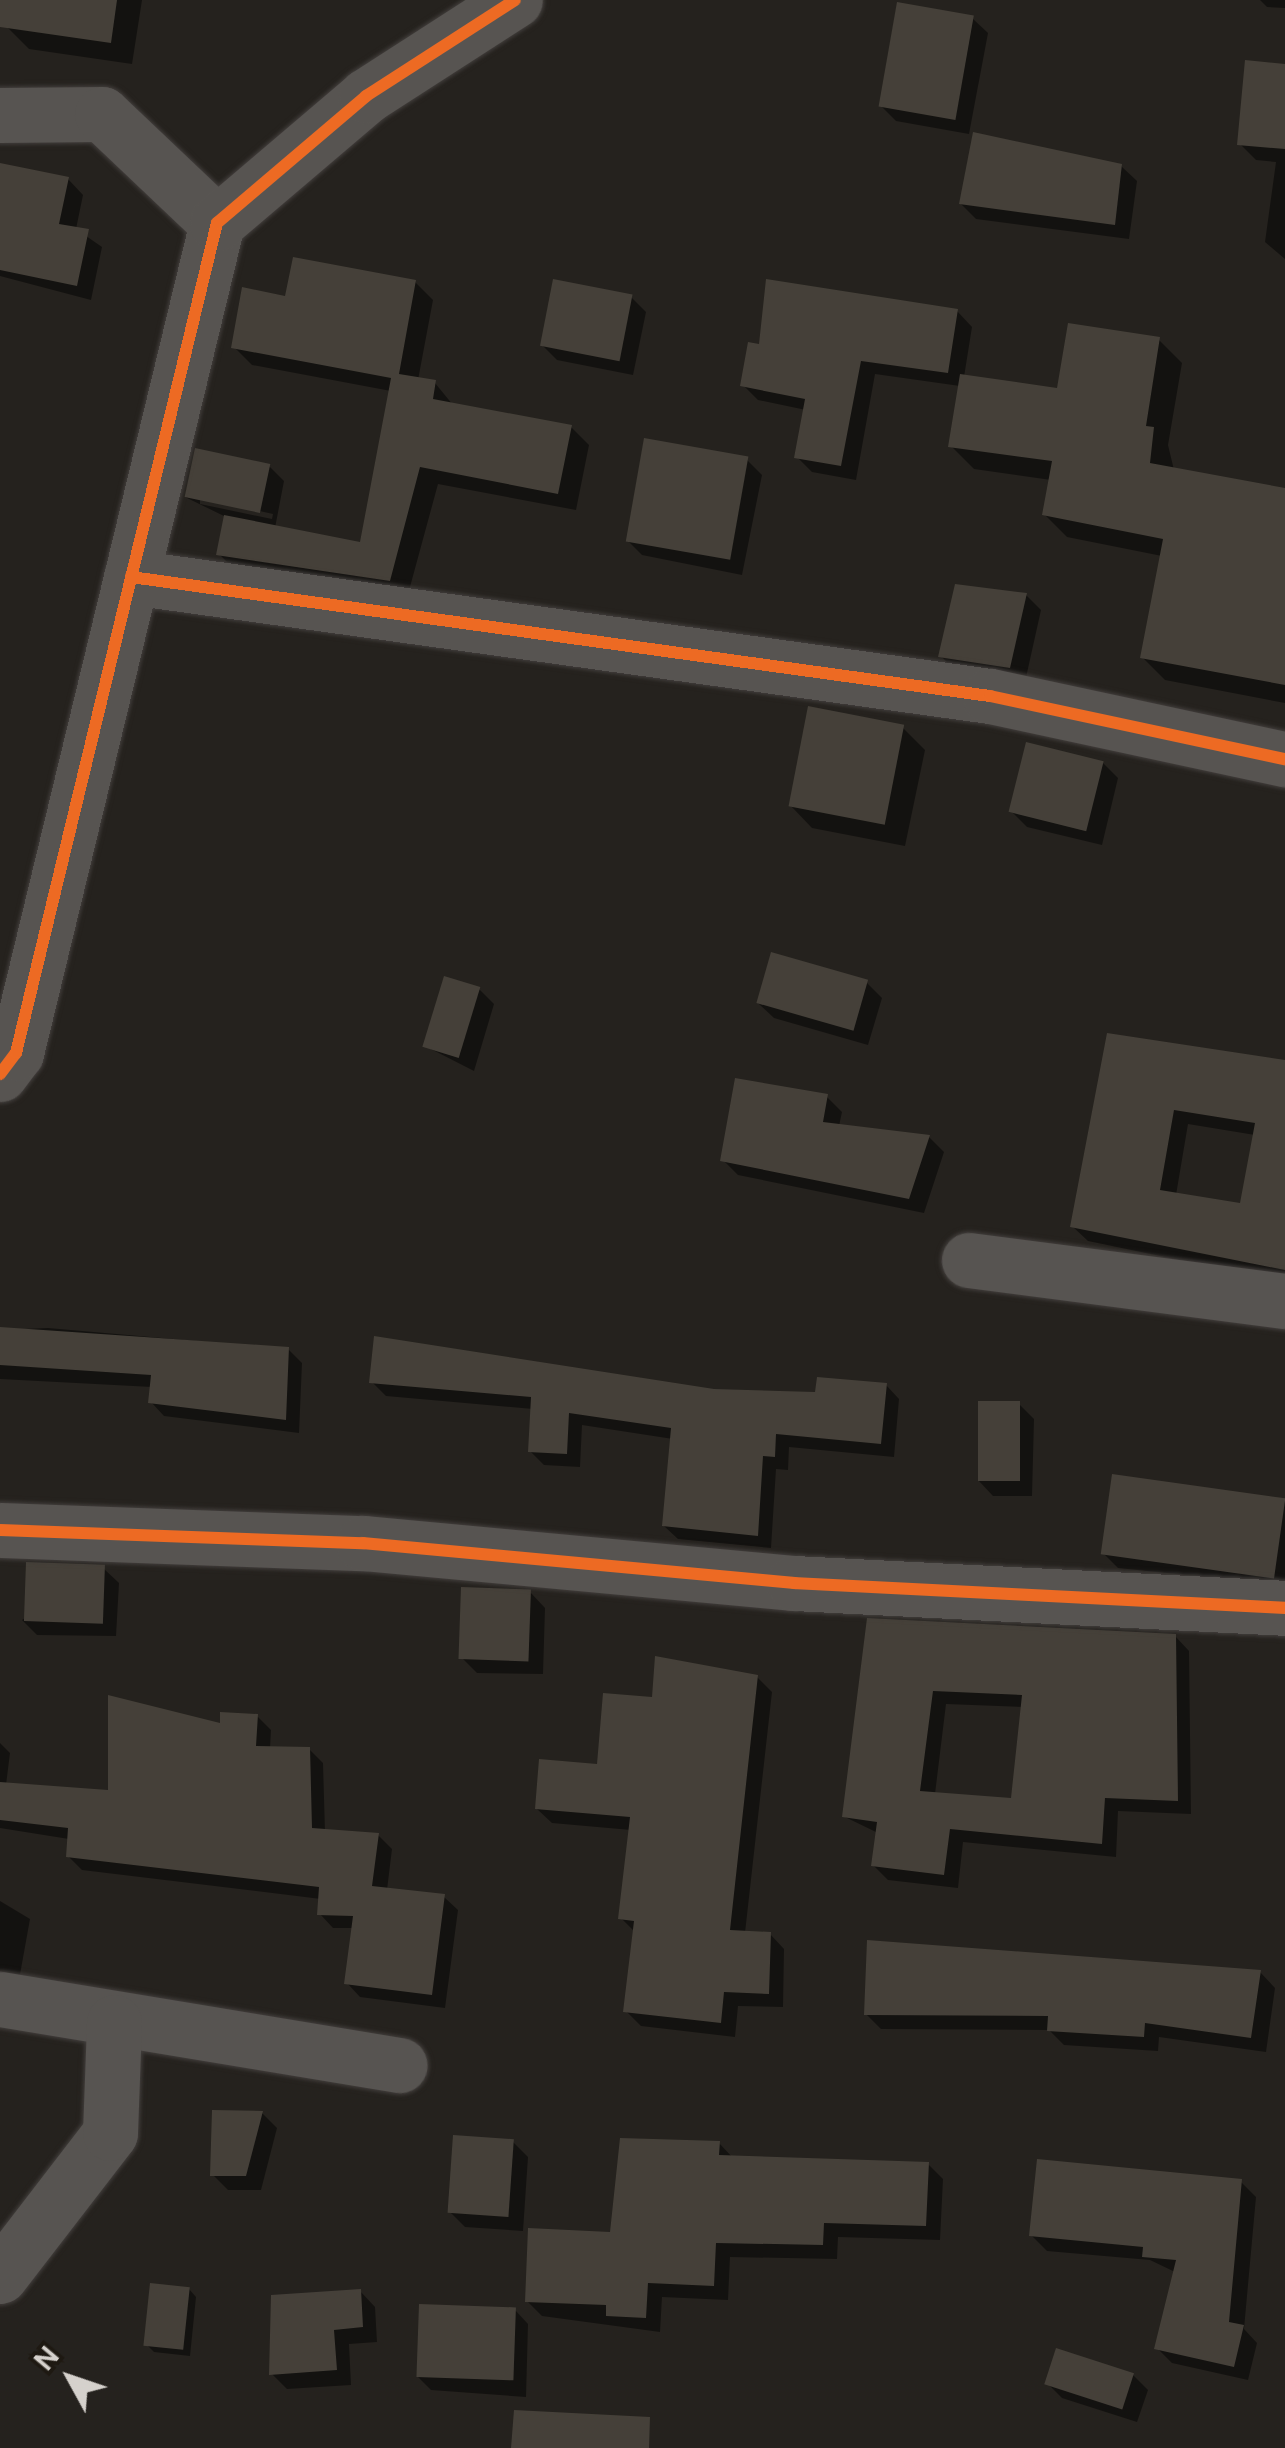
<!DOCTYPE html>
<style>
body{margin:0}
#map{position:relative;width:1285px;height:2448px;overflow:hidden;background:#25221e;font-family:"DM Sans",sans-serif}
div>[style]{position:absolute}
.shadow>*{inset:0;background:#0007}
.building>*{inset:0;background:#454039;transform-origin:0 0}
.roads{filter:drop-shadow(0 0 2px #423e3c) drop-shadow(0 0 2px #423e3c)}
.minor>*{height:55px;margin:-27.5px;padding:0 27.5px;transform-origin:27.5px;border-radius:27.5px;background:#575451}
.cycleway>*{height:12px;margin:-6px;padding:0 6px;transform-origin:6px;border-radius:6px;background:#ed6a23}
span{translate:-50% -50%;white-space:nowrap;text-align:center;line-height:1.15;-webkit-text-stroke:10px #1e1912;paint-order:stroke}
.north{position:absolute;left:20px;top:2328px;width:100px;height:100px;-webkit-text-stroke:8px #1e1912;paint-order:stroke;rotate:310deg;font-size:28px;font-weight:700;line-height:40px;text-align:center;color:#d5d1cc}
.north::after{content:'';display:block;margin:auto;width:35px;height:45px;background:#d5d1cc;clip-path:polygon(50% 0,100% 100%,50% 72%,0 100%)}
</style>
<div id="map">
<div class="shadow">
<i style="clip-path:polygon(10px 0,142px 0,132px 64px,29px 49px,7px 27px)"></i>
<i style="clip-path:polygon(1260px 0,1285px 0,1285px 8px,1267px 7px)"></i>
<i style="clip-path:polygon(972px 18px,988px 33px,969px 134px,896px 121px,881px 106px)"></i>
<i style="clip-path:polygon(1285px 67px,1285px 259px,1265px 242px,1276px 162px,1256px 160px,1240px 144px)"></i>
<i style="clip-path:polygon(0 166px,68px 179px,83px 195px,76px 229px,102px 247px,91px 300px,0 276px)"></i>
<i style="clip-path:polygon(1121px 166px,1137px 181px,1129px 239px,976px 219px,961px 204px)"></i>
<i style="clip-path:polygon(evenodd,415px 282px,433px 300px,418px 380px,435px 383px,453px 405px,571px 427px,589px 445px,576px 510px,438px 484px,407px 598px,237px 572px,219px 554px,226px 517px,185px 497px,269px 466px,284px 481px,275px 528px,362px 545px,391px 391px,252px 365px,234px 347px,286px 298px,415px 282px,200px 498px,273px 514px,272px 519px,200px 504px,200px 498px)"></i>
<i style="clip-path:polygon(631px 297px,646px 312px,633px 375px,557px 360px,542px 345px)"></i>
<i style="clip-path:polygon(957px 311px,972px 327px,964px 377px,1059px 391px,1159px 340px,1182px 363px,1168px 445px,1174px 470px,1285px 491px,1285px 703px,1165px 680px,1142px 657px,1162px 556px,1067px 537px,1044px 514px,1051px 480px,974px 469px,951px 446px,960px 386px,875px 374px,856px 480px,812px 472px,797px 457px,806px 410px,758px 400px,743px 385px,762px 346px)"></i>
<i style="clip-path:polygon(747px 460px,762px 475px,742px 575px,642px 555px,627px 540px)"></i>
<i style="clip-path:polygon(1026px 595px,1041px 610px,1025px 682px,956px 672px,941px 656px)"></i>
<i style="clip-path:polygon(903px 728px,925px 750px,905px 846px,812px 828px,790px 805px)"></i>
<i style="clip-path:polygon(1103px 763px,1118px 778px,1102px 845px,1027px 827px,1012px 812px)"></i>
<i style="clip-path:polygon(867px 983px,882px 998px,868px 1045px,774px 1018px,758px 1003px)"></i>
<i style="clip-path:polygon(479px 989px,494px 1004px,474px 1071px,425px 1046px)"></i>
<i style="clip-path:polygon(evenodd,1109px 1036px,1285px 1063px,1285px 1282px,1088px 1241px,1072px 1226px,1109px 1036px,1188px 1124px,1255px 1135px,1242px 1206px,1176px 1195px,1188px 1124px)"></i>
<i style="clip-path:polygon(827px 1097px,842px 1112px,839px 1126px,929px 1137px,944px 1152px,924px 1213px,738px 1175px,723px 1160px)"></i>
<i style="clip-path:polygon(48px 1328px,288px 1349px,302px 1363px,299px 1433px,164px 1416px,151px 1402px,152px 1387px,0 1379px,0 1330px)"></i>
<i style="clip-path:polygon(372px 1382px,818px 1394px,886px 1385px,899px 1399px,894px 1457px,789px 1447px,788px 1470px,776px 1469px,771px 1548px,678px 1539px,664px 1526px,673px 1439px,582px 1425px,580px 1467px,544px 1465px,530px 1451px,533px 1409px,386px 1396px)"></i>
<i style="clip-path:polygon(1019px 1404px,1034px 1419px,1032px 1496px,993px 1496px,978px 1480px)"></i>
<i style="clip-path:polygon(1114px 1477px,1285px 1501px,1285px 1585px,1118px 1568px,1103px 1553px)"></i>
<i style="clip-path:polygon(103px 1568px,119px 1583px,116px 1636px,37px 1635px,22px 1620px)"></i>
<i style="clip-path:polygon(530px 1592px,545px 1608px,543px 1674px,477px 1673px,462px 1658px)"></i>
<i style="clip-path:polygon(evenodd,869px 1621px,1175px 1636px,1189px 1651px,1191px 1814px,1118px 1811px,1116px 1857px,963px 1842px,958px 1888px,888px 1880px,874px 1866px,878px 1833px,845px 1817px,869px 1621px,946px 1704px,1024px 1707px,1013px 1800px,935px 1794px,946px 1704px)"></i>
<i style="clip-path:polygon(757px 1677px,772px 1692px,745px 1933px,770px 1934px,784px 1949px,783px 2007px,738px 2006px,735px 2037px,641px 2026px,626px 2011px,635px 1932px,621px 1918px,631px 1830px,552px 1823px,537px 1809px,600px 1767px,654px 1700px)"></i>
<i style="clip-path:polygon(257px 1716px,271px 1730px,270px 1749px,309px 1749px,323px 1763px,325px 1832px,378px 1835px,392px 1849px,387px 1890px,444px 1897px,458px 1910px,445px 2008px,360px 1997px,347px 1983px,354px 1928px,333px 1928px,320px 1914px,321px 1899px,82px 1870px,68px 1856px,69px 1839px,0 1828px,0 1743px,10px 1753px,6px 1785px,110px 1792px)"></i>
<i style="clip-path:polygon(0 1901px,30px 1919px,19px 1980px,0 1977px)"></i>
<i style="clip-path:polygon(1260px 1972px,1275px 1988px,1266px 2052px,1159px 2037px,1158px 2051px,1064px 2045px,1049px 2030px,881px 2029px,866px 2014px)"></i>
<i style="clip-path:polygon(262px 2113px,277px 2128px,261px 2190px,228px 2190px,213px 2175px)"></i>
<i style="clip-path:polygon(513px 2142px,528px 2157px,523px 2231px,465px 2227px,450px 2212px)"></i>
<i style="clip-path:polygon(719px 2143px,733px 2158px,928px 2164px,943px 2179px,940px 2240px,838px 2237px,837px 2259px,730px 2257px,728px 2300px,662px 2297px,660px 2332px,542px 2316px,527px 2301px)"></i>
<i style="clip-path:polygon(1240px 2181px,1256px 2197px,1244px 2329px,1257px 2343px,1248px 2380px,1172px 2363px,1157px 2348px,1175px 2272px,1150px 2260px,1047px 2251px,1031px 2235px)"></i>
<i style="clip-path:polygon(189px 2289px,196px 2297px,190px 2356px,154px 2352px,147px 2345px)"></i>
<i style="clip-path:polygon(360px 2291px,375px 2307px,377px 2342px,349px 2344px,351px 2385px,287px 2389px,272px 2374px)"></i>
<i style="clip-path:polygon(515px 2310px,528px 2324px,526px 2397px,431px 2390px,417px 2376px)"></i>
<i style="clip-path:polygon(1133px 2375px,1148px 2390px,1137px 2422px,1062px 2398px,1047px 2383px)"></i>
</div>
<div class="building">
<i style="clip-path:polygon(0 0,117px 0,111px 43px,0 27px)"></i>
<i style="left:897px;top:2px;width:78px;height:106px;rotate:10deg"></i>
<i style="clip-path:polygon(1245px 60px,1285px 64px,1285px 149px,1237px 145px)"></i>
<i style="clip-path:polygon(973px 132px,1122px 164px,1115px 225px,959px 204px)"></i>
<i style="clip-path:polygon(0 163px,69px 177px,59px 224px,89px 229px,77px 286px,0 270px)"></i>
<i style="clip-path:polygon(293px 257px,416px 280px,399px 374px,436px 380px,433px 399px,572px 425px,558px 494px,420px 467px,390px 581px,216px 555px,224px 515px,360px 542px,391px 378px,231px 348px,242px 287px,285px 296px)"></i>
<i style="left:553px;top:279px;width:81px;height:68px;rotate:11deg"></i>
<i style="clip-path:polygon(766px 279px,958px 309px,948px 373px,861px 361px,841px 466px,794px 458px,805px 399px,740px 386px,748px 342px,759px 344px)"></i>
<i style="clip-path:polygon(1068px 323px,1160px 337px,1146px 426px,1154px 427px,1150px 463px,1285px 488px,1285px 685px,1140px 658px,1163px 539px,1042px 515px,1052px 461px,948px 447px,960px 374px,1057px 388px)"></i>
<i style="left:644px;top:438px;width:106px;height:105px;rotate:10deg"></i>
<i style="left:195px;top:448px;width:77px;height:50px;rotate:12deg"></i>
<i style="clip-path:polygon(955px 584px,1027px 593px,1010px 668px,938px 657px)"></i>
<i style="left:808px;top:706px;width:98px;height:102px;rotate:11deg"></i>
<i style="left:1026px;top:742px;width:80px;height:72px;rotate:14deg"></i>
<i style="left:771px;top:952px;width:101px;height:53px;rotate:16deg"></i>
<i style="left:444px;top:976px;width:38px;height:74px;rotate:17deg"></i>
<i style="clip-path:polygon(evenodd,1107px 1033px,1285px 1060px,1285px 1270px,1070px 1227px,1107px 1033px,1174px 1110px,1255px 1123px,1240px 1203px,1160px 1190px,1174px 1110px)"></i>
<i style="clip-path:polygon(735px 1078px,828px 1094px,823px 1122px,930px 1135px,909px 1199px,720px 1161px)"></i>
<i style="clip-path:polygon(0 1327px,289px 1347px,286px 1420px,148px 1403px,151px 1375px,0 1365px)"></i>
<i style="clip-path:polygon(374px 1336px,714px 1389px,815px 1392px,817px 1377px,887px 1383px,881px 1444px,776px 1434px,775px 1457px,763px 1456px,758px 1536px,662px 1526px,671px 1428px,569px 1413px,567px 1454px,528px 1452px,531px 1397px,369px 1383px)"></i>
<i style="left:978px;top:1401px;width:42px;height:80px"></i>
<i style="left:1112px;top:1474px;width:175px;height:81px;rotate:8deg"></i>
<i style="left:26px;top:1562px;width:79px;height:59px;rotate:2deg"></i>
<i style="left:461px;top:1587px;width:70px;height:72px;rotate:2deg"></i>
<i style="clip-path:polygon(evenodd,867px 1618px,1176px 1634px,1178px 1801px,1105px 1798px,1102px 1844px,950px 1829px,944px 1875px,871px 1866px,877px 1822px,842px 1817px,867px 1618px,933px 1691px,1022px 1695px,1011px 1798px,920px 1791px,933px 1691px)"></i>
<i style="clip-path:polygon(655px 1656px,758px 1675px,730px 1930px,771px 1932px,769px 1994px,724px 1992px,721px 2023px,623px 2012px,634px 1921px,618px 1919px,630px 1817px,535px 1809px,539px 1759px,597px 1764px,603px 1693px,652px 1697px)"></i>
<i style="clip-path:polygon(108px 1695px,220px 1723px,220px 1712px,258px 1714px,256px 1746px,310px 1747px,312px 1828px,379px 1833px,372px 1886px,445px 1894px,432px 1995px,344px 1984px,353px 1916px,317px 1915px,319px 1887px,66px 1857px,68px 1828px,0 1820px,0 1782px,108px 1790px)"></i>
<i style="clip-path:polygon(867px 1940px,1261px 1970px,1251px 2038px,1145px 2023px,1144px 2037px,1047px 2031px,1048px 2016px,864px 2015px)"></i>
<i style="clip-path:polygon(212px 2110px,263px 2111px,246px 2176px,210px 2176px)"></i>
<i style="left:453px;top:2135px;width:61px;height:78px;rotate:4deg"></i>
<i style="clip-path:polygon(620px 2138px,720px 2141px,719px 2155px,929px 2162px,926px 2226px,824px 2223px,823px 2245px,716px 2243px,714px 2286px,648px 2283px,646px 2318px,606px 2316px,606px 2305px,525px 2302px,528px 2228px,610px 2232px)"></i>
<i style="clip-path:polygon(1037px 2159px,1242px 2179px,1229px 2322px,1244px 2325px,1234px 2367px,1154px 2349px,1176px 2260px,1142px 2257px,1143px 2247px,1029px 2236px)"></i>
<i style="left:150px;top:2283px;width:40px;height:63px;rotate:6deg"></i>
<i style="clip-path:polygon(361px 2289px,363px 2327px,334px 2330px,337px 2370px,269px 2375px,271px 2295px)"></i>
<i style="left:419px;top:2304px;width:97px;height:73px;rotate:2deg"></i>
<i style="left:1056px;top:2348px;width:82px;height:38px;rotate:18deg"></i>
<i style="clip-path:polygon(514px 2410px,650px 2417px,649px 2448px,511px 2448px)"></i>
</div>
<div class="roads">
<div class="minor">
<i style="left:0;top:115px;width:102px;rotate:-0.6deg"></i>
<i style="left:102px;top:114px;width:158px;rotate:43.5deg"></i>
<i style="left:131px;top:577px;width:867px;rotate:7.89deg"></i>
<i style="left:990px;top:696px;width:302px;rotate:12.1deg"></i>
<i style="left:0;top:1074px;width:26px;rotate:-53deg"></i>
<i style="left:16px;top:1053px;width:854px;rotate:-76.39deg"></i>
<i style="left:217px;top:223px;width:196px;rotate:-40.4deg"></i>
<i style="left:366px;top:96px;width:177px;rotate:-32.8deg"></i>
<i style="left:969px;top:1260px;width:319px;rotate:7.4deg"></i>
<i style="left:0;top:1530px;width:363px;rotate:2.1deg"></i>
<i style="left:363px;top:1543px;width:433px;rotate:5.3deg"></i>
<i style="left:794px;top:1583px;width:492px;rotate:2.9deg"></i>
<i style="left:0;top:1999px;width:405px;rotate:9.4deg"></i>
<i style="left:0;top:2276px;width:180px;rotate:-52.4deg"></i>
<i style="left:110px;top:2133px;width:111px;rotate:-87.9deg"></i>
</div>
</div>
<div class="cycleway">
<i style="left:131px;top:577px;width:867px;rotate:7.89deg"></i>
<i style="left:990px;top:696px;width:302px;rotate:12.1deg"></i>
<i style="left:0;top:1074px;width:26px;rotate:-53deg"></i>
<i style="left:16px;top:1053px;width:854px;rotate:-76.39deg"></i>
<i style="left:217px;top:223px;width:196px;rotate:-40.4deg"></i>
<i style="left:366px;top:96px;width:177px;rotate:-32.8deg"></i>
<i style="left:0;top:1530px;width:363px;rotate:2.1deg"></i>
<i style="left:363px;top:1543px;width:433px;rotate:5.3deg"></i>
<i style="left:794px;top:1583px;width:492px;rotate:2.9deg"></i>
</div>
<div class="north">N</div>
</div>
